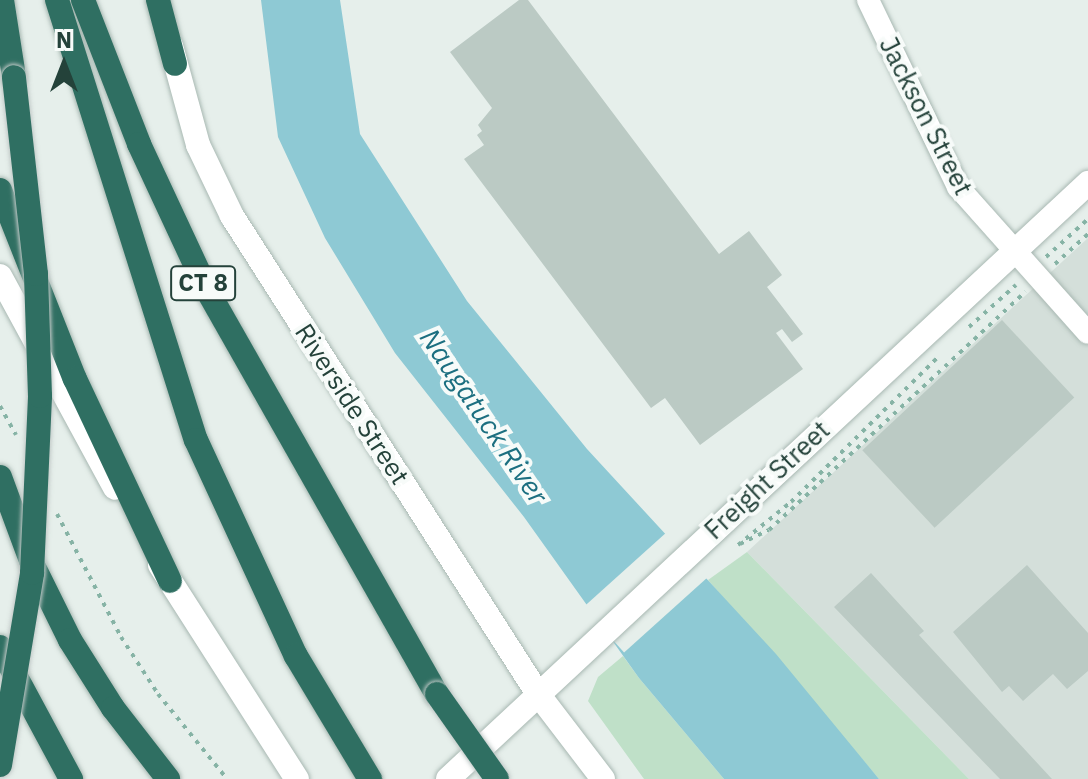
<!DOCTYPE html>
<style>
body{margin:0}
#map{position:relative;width:1088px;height:779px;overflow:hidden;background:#e6efeb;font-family:"IBM Plex Sans",sans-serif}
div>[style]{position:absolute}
.built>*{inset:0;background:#d4dfda}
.green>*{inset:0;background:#bfe0c8}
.water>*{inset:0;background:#8ec9d4}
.pier>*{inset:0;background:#e6efeb;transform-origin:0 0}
.building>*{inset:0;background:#bbcac4;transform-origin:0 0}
.path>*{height:4px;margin-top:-2px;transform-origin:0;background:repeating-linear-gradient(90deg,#86b3a5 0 4px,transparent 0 10px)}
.roads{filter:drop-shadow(0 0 2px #a8b8b2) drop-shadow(0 0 2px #a8b8b2)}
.street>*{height:22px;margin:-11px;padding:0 11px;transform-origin:11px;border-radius:11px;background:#fff}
.secondary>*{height:24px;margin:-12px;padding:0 12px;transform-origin:12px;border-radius:12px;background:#fff}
.highway>*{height:24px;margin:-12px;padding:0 12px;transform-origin:12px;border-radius:12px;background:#2f6f62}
.bridges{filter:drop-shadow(0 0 2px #c2cac8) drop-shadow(0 0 2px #c2cac8)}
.highway-bridge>*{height:24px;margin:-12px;padding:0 12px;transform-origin:12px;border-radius:12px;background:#2f6f62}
span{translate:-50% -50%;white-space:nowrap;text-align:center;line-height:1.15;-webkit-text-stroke:8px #f7fbf9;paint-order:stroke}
.shield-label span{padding:2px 6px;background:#f7fbf9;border:2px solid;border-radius:6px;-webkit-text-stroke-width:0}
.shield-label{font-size:24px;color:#24423a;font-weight:700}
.street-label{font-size:26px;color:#24423a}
.water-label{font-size:28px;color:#1c6f80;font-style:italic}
.north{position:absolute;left:24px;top:24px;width:80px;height:80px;-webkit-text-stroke:6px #f7fbf9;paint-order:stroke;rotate:0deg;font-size:22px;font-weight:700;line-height:32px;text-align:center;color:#24423a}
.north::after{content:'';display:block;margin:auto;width:28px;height:36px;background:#24423a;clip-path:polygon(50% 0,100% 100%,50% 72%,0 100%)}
</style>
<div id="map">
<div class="built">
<i style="clip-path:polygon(1088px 238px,1088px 779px,969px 779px,747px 552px)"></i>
</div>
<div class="green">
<i style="clip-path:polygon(747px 552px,969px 779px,879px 779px,708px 580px)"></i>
<i style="clip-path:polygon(623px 656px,639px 678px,724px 779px,644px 779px,588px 701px,598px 677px)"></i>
</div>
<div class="water">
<i style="clip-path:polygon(261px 0,340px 0,360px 134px,467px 301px,587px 449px,776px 654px,879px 779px,724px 779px,639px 678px,524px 517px,395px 353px,325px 238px,278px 137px)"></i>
</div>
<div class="pier">
<i style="left:668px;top:531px;width:61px;height:114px;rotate:48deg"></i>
</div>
<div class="building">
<i style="clip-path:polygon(519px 0,528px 0,719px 254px,749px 231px,782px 275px,767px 287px,803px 334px,792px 342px,782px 329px,776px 333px,803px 369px,700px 445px,665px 398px,651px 408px,464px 159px,484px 145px,477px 135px,482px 131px,478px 125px,492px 108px,450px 52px)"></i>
<i style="left:1002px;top:320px;width:106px;height:191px;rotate:47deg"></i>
<i style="clip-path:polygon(1027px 565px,1088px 633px,1088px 671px,1067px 689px,1053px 674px,1023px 701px,1009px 686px,1002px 692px,953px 632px)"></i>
<i style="clip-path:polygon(871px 573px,924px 631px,919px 635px,1052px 779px,1000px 779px,834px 607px)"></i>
</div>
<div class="path">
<i style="left:1046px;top:257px;width:57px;rotate:-42.1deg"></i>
<i style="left:1055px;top:264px;width:45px;rotate:-42.3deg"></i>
<i style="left:969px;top:327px;width:63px;rotate:-41.8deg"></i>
<i style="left:0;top:406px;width:33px;rotate:61deg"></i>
<i style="left:57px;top:514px;width:139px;rotate:62.5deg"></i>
<i style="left:121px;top:637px;width:68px;rotate:57deg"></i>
<i style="left:158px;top:694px;width:109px;rotate:50.9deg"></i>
<i style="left:740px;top:544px;width:32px;rotate:-26deg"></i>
<i style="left:769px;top:530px;width:350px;rotate:-42.9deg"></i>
<i style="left:738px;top:545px;width:68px;rotate:-39.1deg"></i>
<i style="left:791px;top:502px;width:205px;rotate:-44.6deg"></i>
</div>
<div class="roads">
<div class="street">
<i style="left:868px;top:0;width:208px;rotate:64.3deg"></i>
<i style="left:958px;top:187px;width:195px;rotate:48.3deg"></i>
</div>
<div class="secondary">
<i style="left:171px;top:46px;width:103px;rotate:74.7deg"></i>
<i style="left:198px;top:145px;width:79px;rotate:64.4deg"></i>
<i style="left:232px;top:216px;width:568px;rotate:57.37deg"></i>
<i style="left:538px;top:694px;width:107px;rotate:52.6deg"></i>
<i style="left:0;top:276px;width:241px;rotate:61.5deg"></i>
<i style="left:160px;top:565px;width:254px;rotate:57.4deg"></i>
<i style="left:448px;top:779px;width:875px;rotate:-42.96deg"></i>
</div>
<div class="highway">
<i style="left:2px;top:0;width:78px;rotate:81.1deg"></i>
<i style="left:57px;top:0;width:461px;rotate:72.5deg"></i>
<i style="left:196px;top:440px;width:238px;rotate:65.2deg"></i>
<i style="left:296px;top:656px;width:144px;rotate:59deg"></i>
<i style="left:83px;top:0;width:155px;rotate:68.7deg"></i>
<i style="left:139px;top:144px;width:159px;rotate:65deg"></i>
<i style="left:206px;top:288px;width:467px;rotate:60.4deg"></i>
<i style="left:158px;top:0;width:66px;rotate:75.1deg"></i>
<i style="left:0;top:190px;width:203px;rotate:68.4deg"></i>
<i style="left:75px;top:379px;width:223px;rotate:64.8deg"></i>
<i style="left:0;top:477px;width:90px;rotate:69.7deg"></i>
<i style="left:31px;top:561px;width:88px;rotate:63.7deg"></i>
<i style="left:70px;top:640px;width:80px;rotate:57.7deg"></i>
<i style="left:113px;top:708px;width:90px;rotate:52.2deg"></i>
<i style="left:0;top:647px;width:150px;rotate:61.7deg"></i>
</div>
</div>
<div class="bridges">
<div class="highway-bridge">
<i style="left:437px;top:694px;width:104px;rotate:54.8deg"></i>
<i style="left:0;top:765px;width:195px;rotate:-80.5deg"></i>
<i style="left:32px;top:573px;width:177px;rotate:-87.4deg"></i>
<i style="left:40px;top:396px;width:122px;rotate:-91.9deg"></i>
<i style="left:36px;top:274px;width:198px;rotate:-96.4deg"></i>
</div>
</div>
<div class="shield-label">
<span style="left:203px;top:283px">CT 8</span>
</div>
<div class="street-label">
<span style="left:926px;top:116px;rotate:63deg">Jackson Street</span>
<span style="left:352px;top:404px;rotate:57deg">Riverside Street</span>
<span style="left:767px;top:480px;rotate:-43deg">Freight Street</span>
</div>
<div class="water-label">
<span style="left:484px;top:416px;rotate:56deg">Naugatuck River</span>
</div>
<div class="north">N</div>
</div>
